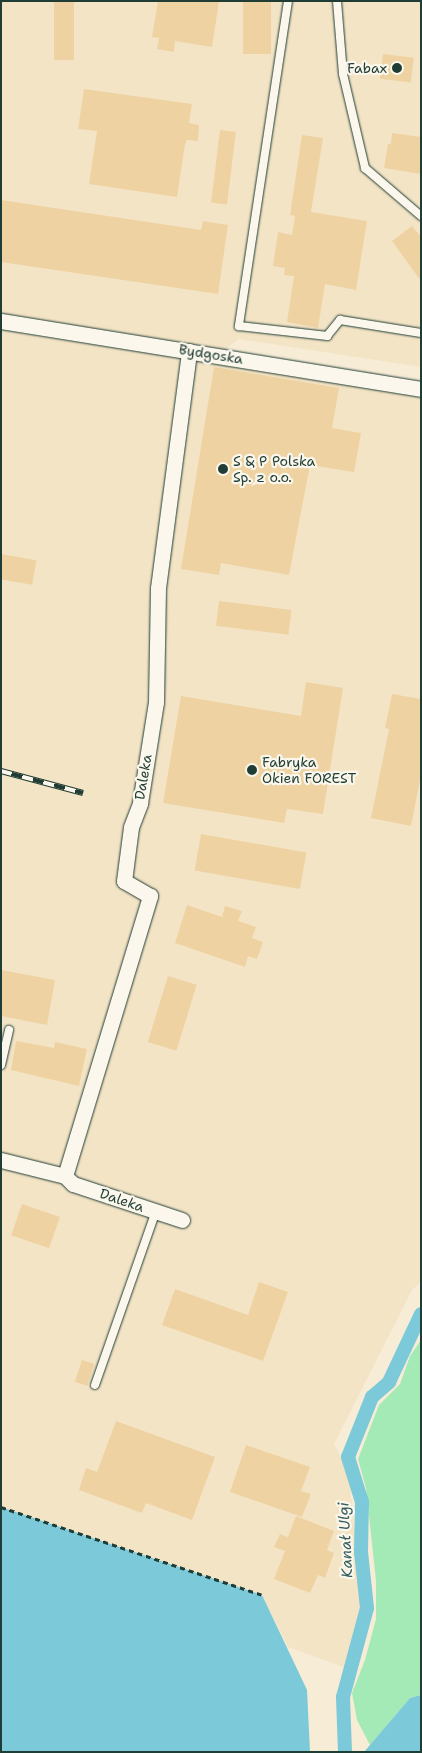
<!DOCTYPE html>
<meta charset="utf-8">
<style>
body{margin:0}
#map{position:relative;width:422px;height:1753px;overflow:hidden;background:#f7ecd6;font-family:"Shantell Sans",sans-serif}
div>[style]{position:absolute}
.built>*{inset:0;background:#f4e4c6}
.green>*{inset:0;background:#a4eab6}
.water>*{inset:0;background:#7bc9d9}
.canal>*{height:14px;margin:-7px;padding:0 7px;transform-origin:7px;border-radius:7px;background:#7bc9d9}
.building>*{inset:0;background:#eed2a2;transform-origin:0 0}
.path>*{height:2.5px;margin-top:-1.25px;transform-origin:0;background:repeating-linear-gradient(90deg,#1f3d34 0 5px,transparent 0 9px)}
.roads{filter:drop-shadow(0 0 1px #1f3d34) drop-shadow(0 0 1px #1f3d34)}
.lane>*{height:8px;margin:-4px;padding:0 4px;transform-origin:4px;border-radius:4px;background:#fbf7ec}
.street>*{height:15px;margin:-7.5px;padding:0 7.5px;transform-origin:7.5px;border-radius:7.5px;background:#fbf7ec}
.rail>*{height:5.5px;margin-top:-2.75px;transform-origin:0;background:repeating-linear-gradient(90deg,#fbf7ec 0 11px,#1f3d34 0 22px);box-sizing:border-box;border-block:1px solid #1f3d34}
.dots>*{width:14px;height:14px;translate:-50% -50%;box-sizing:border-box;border:2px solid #fbf7ec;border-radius:50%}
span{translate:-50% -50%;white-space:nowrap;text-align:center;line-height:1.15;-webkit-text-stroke:4.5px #fbf7ec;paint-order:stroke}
.poi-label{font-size:14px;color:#1f3d34}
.right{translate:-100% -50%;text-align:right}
.left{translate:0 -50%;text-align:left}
.street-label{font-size:14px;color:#1f3d34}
.water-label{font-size:15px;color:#36605d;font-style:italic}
.frame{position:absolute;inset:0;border:2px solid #1f3d34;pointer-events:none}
</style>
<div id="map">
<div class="built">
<i style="clip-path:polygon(1px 1px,421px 1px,421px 367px,239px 339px,210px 360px,421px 397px,421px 1282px,412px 1290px,334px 1444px,343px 1461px,350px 1486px,361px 1590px,359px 1621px,346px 1668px,288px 1647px,262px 1595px,1px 1507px)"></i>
</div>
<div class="green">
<i style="clip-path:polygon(421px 1340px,421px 1695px,410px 1698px,370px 1745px,357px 1720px,352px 1693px,365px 1660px,376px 1619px,376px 1581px,366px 1488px,358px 1459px,379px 1405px,400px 1384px,410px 1356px)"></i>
</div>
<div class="water">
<i style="clip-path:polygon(1px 1507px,262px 1595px,307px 1690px,310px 1752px,1px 1752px)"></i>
<i style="clip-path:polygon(421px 1695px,421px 1752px,364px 1752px,410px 1698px)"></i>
</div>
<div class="canal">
<i style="left:345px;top:1752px;width:55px;rotate:-92.1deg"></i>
<i style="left:343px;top:1697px;width:92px;rotate:-74.9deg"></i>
<i style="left:367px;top:1608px;width:56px;rotate:-96.1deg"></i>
<i style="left:361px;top:1552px;width:50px;rotate:-88.9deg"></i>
<i style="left:362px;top:1502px;width:47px;rotate:-107.3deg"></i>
<i style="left:348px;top:1457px;width:65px;rotate:-68.2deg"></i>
<i style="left:372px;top:1397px;width:23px;rotate:-41deg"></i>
<i style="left:389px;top:1382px;width:75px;rotate:-64.8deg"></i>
</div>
<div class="building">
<i style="left:54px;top:1px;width:20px;height:59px"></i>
<i style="clip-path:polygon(158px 1px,219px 1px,212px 47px,175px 41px,174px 52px,157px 49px,159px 38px,152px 37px)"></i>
<i style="left:243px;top:1px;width:28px;height:53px"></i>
<i style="left:383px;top:54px;width:31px;height:25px;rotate:7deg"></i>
<i style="clip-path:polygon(84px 89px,192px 104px,189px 123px,199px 125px,198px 141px,187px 140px,185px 144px,177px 197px,89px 184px,97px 131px,78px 129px)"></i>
<i style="left:220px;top:130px;width:16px;height:73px;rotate:7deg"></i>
<i style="clip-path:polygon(392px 133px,421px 137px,421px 174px,384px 168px,388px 144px,391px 144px)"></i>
<i style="clip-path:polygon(302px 135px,323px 138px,311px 212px,367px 221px,356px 290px,325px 284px,318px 328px,287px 322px,294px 276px,284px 275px,285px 268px,273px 266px,278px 232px,292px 235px,295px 216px,290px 215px)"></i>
<i style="clip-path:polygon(1px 200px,201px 230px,203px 221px,228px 225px,218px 294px,1px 262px)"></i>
<i style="clip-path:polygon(412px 226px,421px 237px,421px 281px,392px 241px)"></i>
<i style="clip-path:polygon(214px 367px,339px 388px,332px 428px,361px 433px,354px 472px,310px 465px,289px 575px,221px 563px,219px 575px,181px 569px)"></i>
<i style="left:1px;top:554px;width:36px;height:25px;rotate:10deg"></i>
<i style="left:219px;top:601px;width:73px;height:25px;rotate:7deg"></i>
<i style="clip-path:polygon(306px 682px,343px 688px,323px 814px,287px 809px,284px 823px,163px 803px,181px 696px,301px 716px)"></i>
<i style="clip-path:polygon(392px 694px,421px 699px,421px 775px,411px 826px,371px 818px,389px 729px,385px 728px)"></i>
<i style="left:201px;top:834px;width:107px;height:37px;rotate:10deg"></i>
<i style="clip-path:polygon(187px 905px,222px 917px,225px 906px,242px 911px,238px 921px,256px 927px,252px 938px,263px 942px,257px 959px,248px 956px,245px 967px,175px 943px)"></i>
<i style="clip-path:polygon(1px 970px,55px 980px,47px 1025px,1px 1016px)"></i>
<i style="left:168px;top:976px;width:30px;height:69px;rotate:17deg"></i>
<i style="clip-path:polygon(16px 1041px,54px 1048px,55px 1042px,87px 1049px,79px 1086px,11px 1070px)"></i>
<i style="left:22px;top:1204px;width:40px;height:33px;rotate:19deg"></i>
<i style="clip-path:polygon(259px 1282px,288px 1292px,263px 1361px,162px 1325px,175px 1289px,248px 1315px)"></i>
<i style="left:82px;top:1360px;width:13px;height:23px;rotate:18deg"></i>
<i style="clip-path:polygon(116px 1421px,215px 1457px,192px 1520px,146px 1503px,142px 1513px,79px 1490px,86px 1468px,97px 1472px)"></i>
<i style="clip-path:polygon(246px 1445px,310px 1467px,301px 1491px,311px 1494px,302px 1517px,230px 1492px)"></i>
<i style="clip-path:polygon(296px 1516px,334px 1531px,327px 1550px,334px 1553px,325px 1578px,318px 1575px,310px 1593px,274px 1579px,285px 1551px,274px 1547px,280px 1534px,288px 1537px)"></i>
</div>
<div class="path">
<i style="left:1px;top:1507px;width:275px;rotate:18.6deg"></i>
</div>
<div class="roads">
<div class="lane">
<i style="left:288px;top:1px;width:329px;rotate:98.6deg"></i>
<i style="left:239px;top:326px;width:89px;rotate:6.5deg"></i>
<i style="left:327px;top:336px;width:21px;rotate:-51deg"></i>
<i style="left:340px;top:320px;width:82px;rotate:9.1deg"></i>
<i style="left:337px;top:1px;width:73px;rotate:85.3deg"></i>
<i style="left:343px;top:74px;width:97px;rotate:76.8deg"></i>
<i style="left:365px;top:168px;width:74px;rotate:40.6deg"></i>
<i style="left:1px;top:1065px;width:36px;rotate:-77deg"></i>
<i style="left:95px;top:1385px;width:184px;rotate:-70.7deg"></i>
</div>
<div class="street">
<i style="left:1px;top:321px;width:425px;rotate:9.2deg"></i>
<i style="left:1px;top:1160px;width:66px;rotate:14deg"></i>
<i style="left:182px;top:1220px;width:115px;rotate:-161.7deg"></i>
<i style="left:73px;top:1184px;width:11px;rotate:-135deg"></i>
<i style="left:65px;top:1176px;width:293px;rotate:-73.1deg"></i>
<i style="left:150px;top:896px;width:30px;rotate:-150deg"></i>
<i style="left:124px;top:881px;width:54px;rotate:-82.6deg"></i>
<i style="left:131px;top:827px;width:26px;rotate:-69deg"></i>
<i style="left:140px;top:803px;width:102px;rotate:-81deg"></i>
<i style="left:156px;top:702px;width:114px;rotate:-89deg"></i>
<i style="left:158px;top:588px;width:239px;rotate:-82.5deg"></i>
</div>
</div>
<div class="rail">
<i style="left:1px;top:771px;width:85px;rotate:15deg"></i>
</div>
<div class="dots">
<i style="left:397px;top:68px;background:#1f3d34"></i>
<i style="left:223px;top:469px;background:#1f3d34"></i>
<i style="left:252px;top:770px;background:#1f3d34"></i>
</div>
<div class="poi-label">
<span class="right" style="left:387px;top:68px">Fabax</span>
<span class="left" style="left:233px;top:469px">S &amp; P Polska<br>Sp. z o.o.</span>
<span class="left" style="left:262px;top:770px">Fabryka<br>Okien FOREST</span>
</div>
<div class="street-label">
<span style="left:211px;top:354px;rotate:9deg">Bydgoska</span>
<span style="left:143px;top:777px;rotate:-80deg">Daleka</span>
<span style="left:122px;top:1200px;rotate:19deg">Daleka</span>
</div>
<div class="water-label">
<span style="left:346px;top:1540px;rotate:-93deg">Kanał Ulgi</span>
</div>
<div class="frame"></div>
</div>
